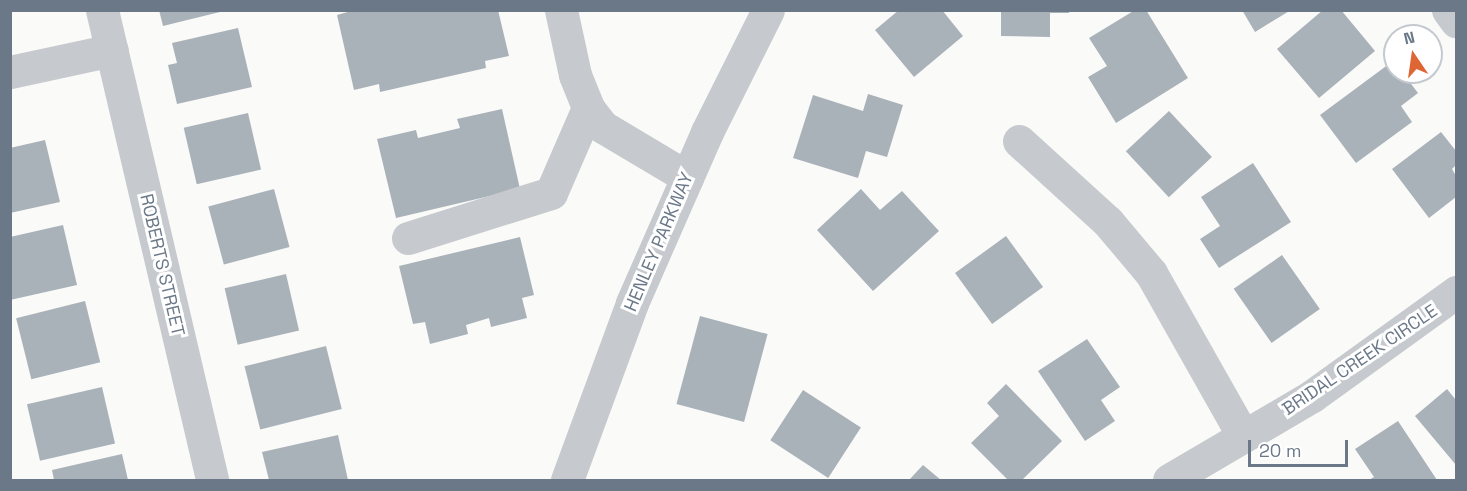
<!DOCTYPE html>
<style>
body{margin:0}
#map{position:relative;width:1467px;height:491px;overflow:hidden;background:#fafaf8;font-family:"Space Grotesk",sans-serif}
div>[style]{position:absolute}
.building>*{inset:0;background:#aab2b9;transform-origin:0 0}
.street>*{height:33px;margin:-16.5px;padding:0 16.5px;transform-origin:16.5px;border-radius:16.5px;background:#c6c9cd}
span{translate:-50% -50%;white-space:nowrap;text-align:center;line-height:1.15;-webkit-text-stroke:6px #fff;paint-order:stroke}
.street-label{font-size:18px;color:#6a7888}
.frame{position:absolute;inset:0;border:12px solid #6a7888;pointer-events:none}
.north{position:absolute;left:1383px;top:24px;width:60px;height:60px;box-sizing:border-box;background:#fff;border:2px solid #c3c9cf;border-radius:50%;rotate:347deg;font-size:16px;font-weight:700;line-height:24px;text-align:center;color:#6a7888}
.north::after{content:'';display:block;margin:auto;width:21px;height:27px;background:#de6634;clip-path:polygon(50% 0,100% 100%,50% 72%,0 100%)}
.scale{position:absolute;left:1248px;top:440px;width:100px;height:27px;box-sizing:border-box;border:3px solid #6a7888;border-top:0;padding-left:8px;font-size:18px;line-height:21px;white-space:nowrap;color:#6a7888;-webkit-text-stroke:4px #fff;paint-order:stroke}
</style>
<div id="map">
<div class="building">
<i style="clip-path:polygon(159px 10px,224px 10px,224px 11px,163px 26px)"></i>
<i style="clip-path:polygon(355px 10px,498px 10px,509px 56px,485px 61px,486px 68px,380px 92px,379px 84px,354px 90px,337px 15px)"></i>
<i style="clip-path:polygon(899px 10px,942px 10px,963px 36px,914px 77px,875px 30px)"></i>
<i style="clip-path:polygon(1001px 10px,1069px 10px,1069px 13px,1050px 13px,1050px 37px,1001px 36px)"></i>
<i style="clip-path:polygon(1135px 10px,1146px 10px,1188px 78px,1116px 123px,1088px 77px,1107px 66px,1089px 38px)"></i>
<i style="clip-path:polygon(1242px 10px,1291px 10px,1255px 32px)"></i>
<i style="clip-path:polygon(1323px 10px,1341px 10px,1375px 51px,1319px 98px,1277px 49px)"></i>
<i style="clip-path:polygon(238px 28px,252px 87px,177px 104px,168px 65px,177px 63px,172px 43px)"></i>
<i style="clip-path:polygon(1393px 61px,1395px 72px,1402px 72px,1418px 93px,1401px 106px,1412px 122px,1356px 163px,1320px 115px)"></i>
<i style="clip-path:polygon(868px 94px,903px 105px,887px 157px,866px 151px,858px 178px,793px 158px,813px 95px,863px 111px)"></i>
<i style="clip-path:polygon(502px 109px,520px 189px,396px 218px,377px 139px,416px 130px,418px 138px,460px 128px,457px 119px)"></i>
<i style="left:1169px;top:111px;width:63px;height:59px;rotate:47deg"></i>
<i style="left:248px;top:113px;width:58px;height:66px;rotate:77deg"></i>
<i style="clip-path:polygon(1441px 132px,1456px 151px,1456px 165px,1452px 169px,1456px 176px,1456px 197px,1429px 218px,1392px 169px)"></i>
<i style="clip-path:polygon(45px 140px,60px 202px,10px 213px,10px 148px)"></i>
<i style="clip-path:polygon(1253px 163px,1291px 222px,1219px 268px,1200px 239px,1220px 226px,1201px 197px)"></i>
<i style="left:274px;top:189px;width:60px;height:68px;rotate:75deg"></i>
<i style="clip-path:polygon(861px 189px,880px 210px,902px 191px,939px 231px,873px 291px,817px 230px)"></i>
<i style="clip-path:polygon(63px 225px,77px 285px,10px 300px,10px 237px)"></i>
<i style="left:1006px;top:236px;width:63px;height:63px;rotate:54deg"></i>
<i style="clip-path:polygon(520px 237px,534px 295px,522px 298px,527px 318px,491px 327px,489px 318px,466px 325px,468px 334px,430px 344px,425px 322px,413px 324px,399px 266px)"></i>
<i style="left:1282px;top:255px;width:66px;height:59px;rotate:55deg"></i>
<i style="left:286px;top:274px;width:58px;height:63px;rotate:77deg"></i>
<i style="left:85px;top:301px;width:63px;height:71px;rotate:76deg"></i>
<i style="left:700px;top:316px;width:70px;height:91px;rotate:15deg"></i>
<i style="clip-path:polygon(1087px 339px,1120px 387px,1101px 400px,1115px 421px,1085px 441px,1038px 371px)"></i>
<i style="left:326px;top:346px;width:65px;height:84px;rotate:76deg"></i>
<i style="clip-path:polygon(1006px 384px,1062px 441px,1022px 480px,1008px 480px,971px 443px,999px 416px,987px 403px)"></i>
<i style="left:102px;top:387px;width:58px;height:77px;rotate:77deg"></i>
<i style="clip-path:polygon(1447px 389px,1456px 400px,1456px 465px,1415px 416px)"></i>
<i style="left:803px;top:390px;width:69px;height:60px;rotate:33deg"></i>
<i style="clip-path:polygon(1398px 421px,1437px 480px,1369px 480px,1374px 477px,1355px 449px)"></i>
<i style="clip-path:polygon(338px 435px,348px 480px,269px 480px,262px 452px)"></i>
<i style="clip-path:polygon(122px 454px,128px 480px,54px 480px,52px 470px)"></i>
<i style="clip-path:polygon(923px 465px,941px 480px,909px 480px)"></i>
</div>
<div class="street">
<i style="left:102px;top:10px;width:483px;rotate:76.8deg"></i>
<i style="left:561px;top:10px;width:66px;rotate:77.8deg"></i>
<i style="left:575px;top:75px;width:35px;rotate:68deg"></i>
<i style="left:588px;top:108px;width:24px;rotate:52deg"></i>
<i style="left:603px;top:127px;width:98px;rotate:30.8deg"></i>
<i style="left:1448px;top:10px;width:14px;rotate:54deg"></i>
<i style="left:10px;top:72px;width:104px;rotate:-12.2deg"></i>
<i style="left:1019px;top:141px;width:120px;rotate:42.3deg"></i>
<i style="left:1108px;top:222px;width:67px;rotate:49.9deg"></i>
<i style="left:1151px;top:273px;width:185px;rotate:60.5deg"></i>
<i style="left:408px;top:238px;width:150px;rotate:-17.5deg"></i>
<i style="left:551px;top:193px;width:93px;rotate:-66.5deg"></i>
<i style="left:567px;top:480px;width:189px;rotate:-69.8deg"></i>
<i style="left:632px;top:303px;width:187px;rotate:-66.3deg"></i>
<i style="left:707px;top:132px;width:136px;rotate:-63.4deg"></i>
<i style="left:1169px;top:480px;width:166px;rotate:-30.4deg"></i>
<i style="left:1312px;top:396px;width:178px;rotate:-35.8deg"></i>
</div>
<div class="street-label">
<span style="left:659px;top:242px;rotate:-67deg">HENLEY PARKWAY</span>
<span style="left:162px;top:265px;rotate:77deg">ROBERTS STREET</span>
<span style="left:1360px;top:360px;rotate:-34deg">BRIDAL CREEK CIRCLE</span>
</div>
<div class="frame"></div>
<div class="north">N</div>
<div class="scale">20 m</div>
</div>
